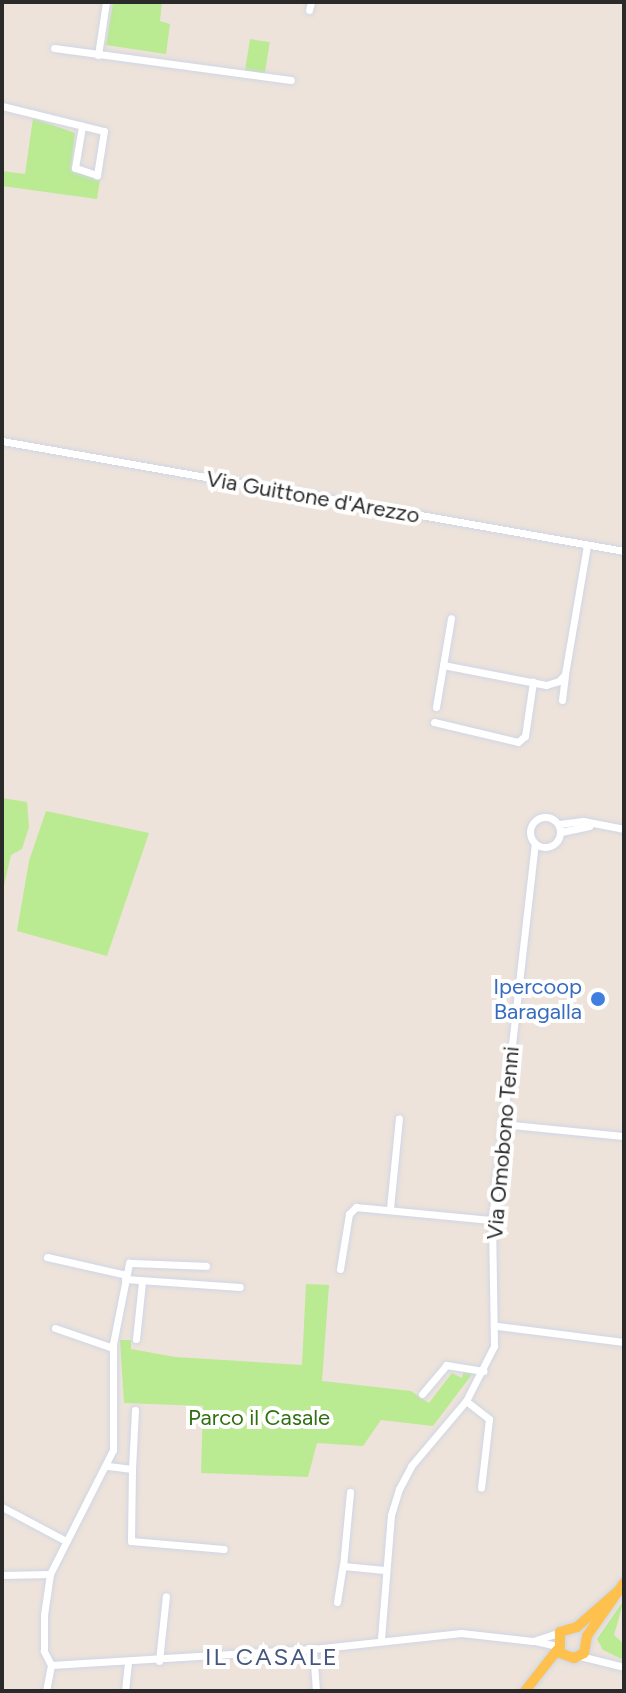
<!DOCTYPE html>
<style>
body{margin:0}
#map{position:relative;width:626px;height:1693px;overflow:hidden;background:#eee3da;font-family:Figtree,sans-serif}
div>[style]{position:absolute}
.green>*{inset:0;background:#baea91;transform-origin:0 0}
.roads{filter:drop-shadow(0 0 2px #cfd6e5) drop-shadow(0 0 2px #cfd6e5)}
.street>*{height:7px;margin:-3.5px;padding:0 3.5px;transform-origin:3.5px;border-radius:3.5px;background:#fff}
.street>.ring{margin:-3.5px;padding:0;box-sizing:content-box;background:none;border:7px solid #fff;border-radius:50%}
.primary>*{height:10px;margin:-5px;padding:0 5px;transform-origin:5px;border-radius:5px;background:#ffc14e}
.dots>*{width:22px;height:22px;translate:-50% -50%;box-sizing:border-box;border:4px solid #fff;border-radius:50%}
span{translate:-50% -50%;white-space:nowrap;text-align:center;line-height:1.15;-webkit-text-stroke:8px #fff;paint-order:stroke}
.street-label{font-size:22px;color:#2a2a2a}
.shop-label{font-size:22px;color:#366cbe}
.right{translate:-100% -50%;text-align:right}
.park-label{font-size:22px;color:#306f12}
.neighbourhood-label{font-size:24px;color:#46577f;letter-spacing:2px}
.frame{position:absolute;inset:0;border:4px solid #2a2a2a;pointer-events:none}
</style>
<div id="map">
<div class="green">
<i style="clip-path:polygon(113px 2px,162px 2px,160px 21px,170px 24px,166px 54px,106px 45px)"></i>
<i style="left:250px;top:39px;width:20px;height:32px;rotate:9deg"></i>
<i style="clip-path:polygon(33px 118px,75px 133px,71px 170px,100px 179px,97px 199px,2px 186px,2px 171px,25px 174px)"></i>
<i style="clip-path:polygon(2px 798px,27px 802px,29px 827px,22px 849px,11px 855px,2px 894px)"></i>
<i style="clip-path:polygon(46px 811px,149px 833px,107px 956px,17px 931px,29px 861px)"></i>
<i style="clip-path:polygon(306px 1284px,329px 1285px,322px 1381px,411px 1391px,429px 1403px,452px 1373px,462px 1378px,464px 1369px,473px 1373px,433px 1426px,381px 1420px,363px 1446px,317px 1443px,308px 1477px,201px 1473px,203px 1406px,124px 1403px,120px 1340px,131px 1340px,131px 1349px,175px 1357px,302px 1365px)"></i>
<i style="clip-path:polygon(624px 1600px,614px 1635px,624px 1644px,624px 1660px,603px 1650px,597px 1639px)"></i>
</div>
<div class="roads">
<div class="street">
<i style="left:309px;top:10px;width:8px;rotate:-76deg"></i>
<i style="left:54px;top:48px;width:239px;rotate:7.7deg"></i>
<i style="left:98px;top:55px;width:54px;rotate:-81.4deg"></i>
<i style="left:2px;top:106px;width:105px;rotate:13.8deg"></i>
<i style="left:104px;top:131px;width:45px;rotate:99deg"></i>
<i style="left:97px;top:175px;width:23px;rotate:-162deg"></i>
<i style="left:75px;top:168px;width:43px;rotate:-80.5deg"></i>
<i style="left:2px;top:441px;width:632px;rotate:10.03deg"></i>
<i style="left:443px;top:665px;width:105px;rotate:11deg"></i>
<i style="left:546px;top:685px;width:14px;rotate:-17deg"></i>
<i style="left:559px;top:681px;width:9px;rotate:-49deg"></i>
<i style="left:565px;top:674px;width:131px;rotate:-80.3deg"></i>
<i style="left:562px;top:700px;width:23px;rotate:-83deg"></i>
<i style="left:436px;top:707px;width:90px;rotate:-80.4deg"></i>
<i style="left:434px;top:722px;width:86px;rotate:13.4deg"></i>
<i style="left:518px;top:742px;width:9px;rotate:-41deg"></i>
<i style="left:525px;top:736px;width:55px;rotate:-81.6deg"></i>
<i class="ring" style="left:530px;top:817px;width:23px;height:23px"></i>
<i style="left:559px;top:824px;width:24px;rotate:-7deg"></i>
<i style="left:583px;top:821px;width:42px;rotate:11deg"></i>
<i style="left:561px;top:832px;width:29px;rotate:-12deg"></i>
<i style="left:503px;top:1124px;width:122px;rotate:5.7deg"></i>
<i style="left:390px;top:1208px;width:90px;rotate:-84.3deg"></i>
<i style="left:47px;top:1257px;width:81px;rotate:12.8deg"></i>
<i style="left:340px;top:1269px;width:56px;rotate:-80.7deg"></i>
<i style="left:349px;top:1214px;width:10px;rotate:-45deg"></i>
<i style="left:356px;top:1207px;width:137px;rotate:5.5deg"></i>
<i style="left:125px;top:1279px;width:115px;rotate:4deg"></i>
<i style="left:497px;top:1326px;width:128px;rotate:7.2deg"></i>
<i style="left:55px;top:1328px;width:61px;rotate:19deg"></i>
<i style="left:136px;top:1339px;width:57px;rotate:-84deg"></i>
<i style="left:422px;top:1394px;width:38px;rotate:-50deg"></i>
<i style="left:446px;top:1365px;width:38px;rotate:9deg"></i>
<i style="left:466px;top:1401px;width:29px;rotate:38deg"></i>
<i style="left:489px;top:1419px;width:69px;rotate:96.6deg"></i>
<i style="left:108px;top:1466px;width:24px;rotate:7deg"></i>
<i style="left:132px;top:1469px;width:59px;rotate:-87.1deg"></i>
<i style="left:132px;top:1469px;width:72px;rotate:90.8deg"></i>
<i style="left:131px;top:1541px;width:93px;rotate:4.9deg"></i>
<i style="left:350px;top:1492px;width:74px;rotate:95.4deg"></i>
<i style="left:343px;top:1566px;width:42px;rotate:5.4deg"></i>
<i style="left:2px;top:1507px;width:70px;rotate:28deg"></i>
<i style="left:2px;top:1575px;width:48px;rotate:-1.2deg"></i>
<i style="left:337px;top:1602px;width:36px;rotate:-81deg"></i>
<i style="left:381px;top:1639px;width:124px;rotate:-85.4deg"></i>
<i style="left:391px;top:1515px;width:27px;rotate:-73deg"></i>
<i style="left:399px;top:1489px;width:26px;rotate:-62deg"></i>
<i style="left:411px;top:1466px;width:85px;rotate:-49.8deg"></i>
<i style="left:466px;top:1401px;width:62px;rotate:-63deg"></i>
<i style="left:494px;top:1346px;width:126px;rotate:-90.9deg"></i>
<i style="left:492px;top:1220px;width:379px;rotate:-83.5deg"></i>
<i style="left:535px;top:1641px;width:23px;rotate:13deg"></i>
<i style="left:313px;top:1649px;width:42px;rotate:85.9deg"></i>
<i style="left:580px;top:1656px;width:45px;rotate:14deg"></i>
<i style="left:159px;top:1661px;width:65px;rotate:-83.9deg"></i>
<i style="left:51px;top:1665px;width:262px;rotate:-3.5deg"></i>
<i style="left:313px;top:1649px;width:149px;rotate:-6.2deg"></i>
<i style="left:461px;top:1633px;width:72px;rotate:6.3deg"></i>
<i style="left:533px;top:1641px;width:28px;rotate:-18deg"></i>
<i style="left:51px;top:1665px;width:16px;rotate:-117deg"></i>
<i style="left:44px;top:1651px;width:36px;rotate:-90deg"></i>
<i style="left:44px;top:1615px;width:41px;rotate:-81.7deg"></i>
<i style="left:50px;top:1574px;width:139px;rotate:-63.1deg"></i>
<i style="left:113px;top:1450px;width:106px;rotate:-90deg"></i>
<i style="left:113px;top:1344px;width:83px;rotate:-78.8deg"></i>
<i style="left:129px;top:1263px;width:77px;rotate:2.2deg"></i>
<i style="left:46px;top:1691px;width:26px;rotate:-79deg"></i>
<i style="left:125px;top:1691px;width:28px;rotate:-84deg"></i>
</div>
<div class="primary">
<i style="left:618px;top:1591px;width:55px;rotate:138.7deg"></i>
<i style="left:577px;top:1627px;width:18px;rotate:164deg"></i>
<i style="left:560px;top:1632px;width:21px;rotate:90deg"></i>
<i style="left:560px;top:1653px;width:15px;rotate:20deg"></i>
<i style="left:574px;top:1658px;width:11px;rotate:-27deg"></i>
<i style="left:584px;top:1653px;width:17px;rotate:-80deg"></i>
<i style="left:587px;top:1636px;width:65px;rotate:-55.1deg"></i>
<i style="left:525px;top:1691px;width:53px;rotate:-51.8deg"></i>
</div>
</div>
<div class="dots">
<i style="left:598px;top:999px;background:#3f7fe0"></i>
</div>
<div class="street-label">
<span style="left:313px;top:497px;rotate:10deg">Via Guittone d'Arezzo</span>
<span style="left:503px;top:1143px;rotate:-85deg">Via Omobono Tenni</span>
</div>
<div class="shop-label">
<span class="right" style="left:582px;top:999px">Ipercoop<br>Baragalla</span>
</div>
<div class="park-label">
<span style="left:259px;top:1418px">Parco il Casale</span>
</div>
<div class="neighbourhood-label">
<span style="left:272px;top:1657px">IL CASALE</span>
</div>
<div class="frame"></div>
</div>
